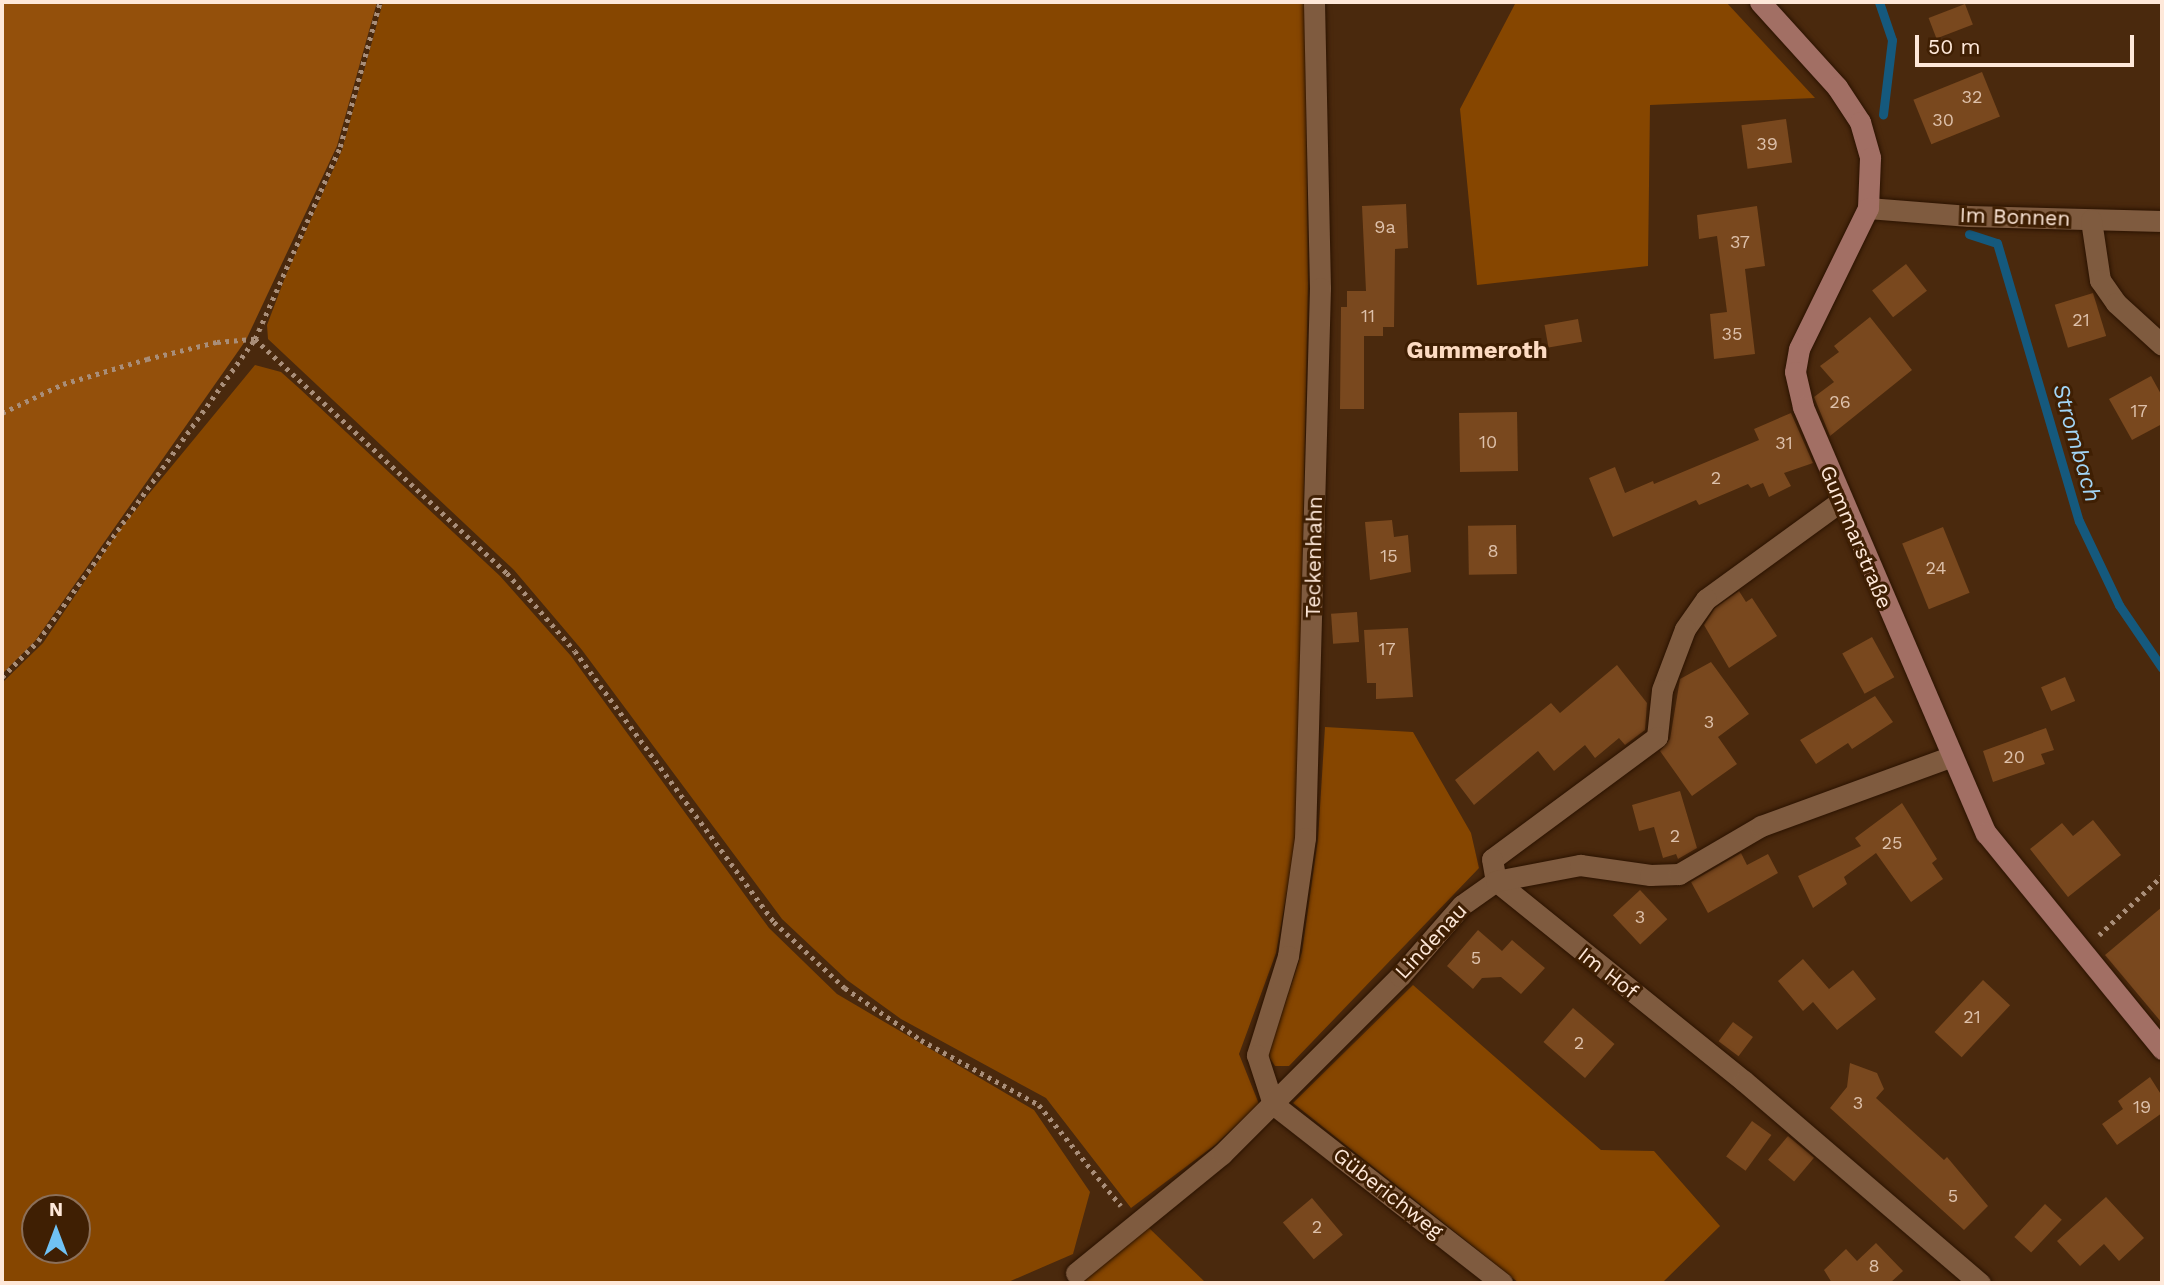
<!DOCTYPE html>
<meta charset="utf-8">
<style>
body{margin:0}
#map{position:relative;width:2164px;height:1285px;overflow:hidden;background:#4a290d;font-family:"Work Sans",sans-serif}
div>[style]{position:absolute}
.green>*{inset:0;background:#864600}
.forest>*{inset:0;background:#94500b}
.stream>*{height:9px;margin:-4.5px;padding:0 4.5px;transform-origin:4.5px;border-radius:4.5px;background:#15597d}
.building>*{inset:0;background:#79481e;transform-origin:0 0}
.path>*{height:4.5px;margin-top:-2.25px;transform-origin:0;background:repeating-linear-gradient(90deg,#a98e79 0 3.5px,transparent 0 8.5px)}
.roads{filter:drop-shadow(0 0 2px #2b1301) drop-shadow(0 0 2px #2b1301)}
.street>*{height:21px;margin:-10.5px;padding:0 10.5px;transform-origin:10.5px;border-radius:10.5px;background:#7f5b3f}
.secondary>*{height:21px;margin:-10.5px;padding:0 10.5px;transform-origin:10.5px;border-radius:10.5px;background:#a26f64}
span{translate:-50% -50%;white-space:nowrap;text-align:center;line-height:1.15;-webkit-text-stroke:6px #3f1f03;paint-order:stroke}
.number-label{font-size:18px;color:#ddc0aa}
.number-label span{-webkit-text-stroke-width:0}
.street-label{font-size:21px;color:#fee8d9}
.water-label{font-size:23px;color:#a2d5f6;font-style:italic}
.quarter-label{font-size:24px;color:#fddbc2;font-weight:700}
.frame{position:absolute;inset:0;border:4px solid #fee8d9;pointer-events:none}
.north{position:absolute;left:21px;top:1194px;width:70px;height:70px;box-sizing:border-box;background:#3f1f03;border:2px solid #8b6f59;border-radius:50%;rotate:0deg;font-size:19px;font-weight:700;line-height:28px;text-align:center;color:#fee8d9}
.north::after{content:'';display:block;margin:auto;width:24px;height:32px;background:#70c2f4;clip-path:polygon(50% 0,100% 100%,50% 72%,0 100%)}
.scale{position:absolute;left:1915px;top:35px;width:219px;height:32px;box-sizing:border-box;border:4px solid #fee8d9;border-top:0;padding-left:9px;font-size:21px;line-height:24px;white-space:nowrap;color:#fee8d9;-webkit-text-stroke:5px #3f1f03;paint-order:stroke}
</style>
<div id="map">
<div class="green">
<i style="clip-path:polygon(383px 2px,1305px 2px,1308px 284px,1297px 836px,1276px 953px,1239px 1054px,1259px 1104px,1215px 1145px,1131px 1208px,1046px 1098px,901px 1019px,847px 980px,782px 919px,582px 650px,514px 570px,268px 339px,267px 325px,286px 275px,342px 150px)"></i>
<i style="clip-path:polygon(1516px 2px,1726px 2px,1815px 98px,1650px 105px,1648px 266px,1477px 285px,1460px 109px)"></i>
<i style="clip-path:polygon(evenodd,255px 365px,281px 372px,300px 389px,500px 576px,571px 656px,769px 928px,837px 994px,1034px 1110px,1090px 1192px,1073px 1254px,1006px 1283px,2px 1283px,2px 683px,43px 643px,120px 529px,255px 365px,77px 1208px,77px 1250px,35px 1250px,35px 1208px,77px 1208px)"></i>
<i style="clip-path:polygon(1325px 727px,1413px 732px,1471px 833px,1479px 868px,1289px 1066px,1275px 1066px,1268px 1055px,1302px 952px,1318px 839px)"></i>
<i style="clip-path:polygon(1413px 985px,1601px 1150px,1654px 1151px,1720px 1226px,1662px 1283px,1519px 1283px,1293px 1103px)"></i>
<i style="clip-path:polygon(1148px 1227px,1206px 1283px,1081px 1283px,1082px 1279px)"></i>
</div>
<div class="forest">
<i style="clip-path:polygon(2px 2px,377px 2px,337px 146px,246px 340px,35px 641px,2px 674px)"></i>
</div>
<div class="stream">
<i style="left:1879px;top:2px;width:40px;rotate:71.1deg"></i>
<i style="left:1892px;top:40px;width:75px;rotate:96.9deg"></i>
<i style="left:1969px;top:234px;width:29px;rotate:18deg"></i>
<i style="left:1997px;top:243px;width:290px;rotate:73.6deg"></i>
<i style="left:2079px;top:521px;width:93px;rotate:64.5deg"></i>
<i style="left:2119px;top:605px;width:76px;rotate:55.7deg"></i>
</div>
<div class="building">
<i style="left:1965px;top:4px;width:22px;height:39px;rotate:69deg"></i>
<i style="left:1982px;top:72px;width:48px;height:74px;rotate:68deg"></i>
<i style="left:1786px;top:119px;width:44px;height:45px;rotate:82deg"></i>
<i style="clip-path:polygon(1406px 204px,1408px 248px,1395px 249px,1394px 327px,1383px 327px,1383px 336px,1364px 336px,1364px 409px,1340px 409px,1341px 307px,1347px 307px,1347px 291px,1366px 291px,1362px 206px)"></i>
<i style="clip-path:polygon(1757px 206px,1765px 266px,1745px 269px,1755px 354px,1714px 359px,1710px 314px,1727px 312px,1717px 236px,1699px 239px,1697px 215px)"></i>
<i style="left:1906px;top:264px;width:34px;height:43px;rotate:52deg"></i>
<i style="left:2093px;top:293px;width:45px;height:40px;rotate:73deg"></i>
<i style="clip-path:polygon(1870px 317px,1912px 370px,1830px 436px,1814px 397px,1834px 382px,1820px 366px,1839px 352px,1834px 346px)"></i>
<i style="left:1578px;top:319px;width:23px;height:34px;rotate:80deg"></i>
<i style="clip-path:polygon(2151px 376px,2162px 396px,2162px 424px,2132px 440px,2109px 399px)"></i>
<i style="left:1517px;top:412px;width:59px;height:58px;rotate:89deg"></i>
<i style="clip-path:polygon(1791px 413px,1813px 463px,1784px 473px,1791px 486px,1769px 497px,1763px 483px,1751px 488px,1748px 484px,1699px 505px,1696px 500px,1613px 537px,1589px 478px,1615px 467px,1625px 493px,1653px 481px,1654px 484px,1759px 440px,1754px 429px)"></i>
<i style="clip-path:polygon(1392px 520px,1394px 537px,1408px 535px,1411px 572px,1370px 580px,1365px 522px)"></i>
<i style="left:1516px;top:525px;width:49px;height:48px;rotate:89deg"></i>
<i style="left:1943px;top:527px;width:71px;height:44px;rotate:68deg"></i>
<i style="clip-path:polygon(1739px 591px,1746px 602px,1752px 598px,1777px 636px,1729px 668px,1704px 625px,1715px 608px)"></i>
<i style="left:1357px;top:612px;width:30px;height:26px;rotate:86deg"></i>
<i style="clip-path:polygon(1408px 628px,1413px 697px,1376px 699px,1376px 683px,1367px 683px,1364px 630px)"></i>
<i style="left:1872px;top:637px;width:46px;height:34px;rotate:61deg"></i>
<i style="clip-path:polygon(1711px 662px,1749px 714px,1718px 737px,1737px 764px,1692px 796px,1660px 751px,1670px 739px,1680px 679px)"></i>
<i style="clip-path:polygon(1617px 665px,1647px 703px,1645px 730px,1625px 745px,1619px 738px,1595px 758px,1585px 745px,1554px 771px,1538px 751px,1474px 805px,1455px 780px,1551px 703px,1560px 713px)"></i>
<i style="left:2065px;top:677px;width:26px;height:26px;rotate:67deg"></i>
<i style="clip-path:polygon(1875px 696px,1893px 722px,1852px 749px,1848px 743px,1816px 764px,1800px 740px)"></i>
<i style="clip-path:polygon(2046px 728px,2054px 750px,2041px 754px,2045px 764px,1993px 782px,1983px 751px)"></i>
<i style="clip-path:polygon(1680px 791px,1697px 848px,1678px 859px,1676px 854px,1663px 858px,1654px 827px,1639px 831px,1632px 805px)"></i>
<i style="clip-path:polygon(1902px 803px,1937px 859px,1932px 863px,1943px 879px,1911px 902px,1876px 853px,1844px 877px,1847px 884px,1813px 908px,1798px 876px,1861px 846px,1855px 838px)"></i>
<i style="clip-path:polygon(2093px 820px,2121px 855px,2068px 897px,2030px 849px,2062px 823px,2073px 836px)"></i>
<i style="clip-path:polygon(1741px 853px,1747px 865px,1768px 854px,1778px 873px,1708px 913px,1691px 882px)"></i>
<i style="left:1640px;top:890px;width:40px;height:37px;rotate:47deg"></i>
<i style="clip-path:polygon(2162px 907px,2162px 1023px,2105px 955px)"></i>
<i style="clip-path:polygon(1478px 930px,1502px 951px,1512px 940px,1545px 968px,1521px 994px,1501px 977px,1482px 978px,1473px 989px,1447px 966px)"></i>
<i style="clip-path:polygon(1803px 959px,1829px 989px,1824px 993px,1853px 970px,1876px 999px,1837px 1030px,1813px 1002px,1803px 1011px,1778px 981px)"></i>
<i style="left:1983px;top:980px;width:37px;height:71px;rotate:43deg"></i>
<i style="left:1573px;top:1008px;width:55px;height:45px;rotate:41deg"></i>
<i style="left:1733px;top:1022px;width:25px;height:24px;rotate:37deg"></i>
<i style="clip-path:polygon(1850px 1063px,1877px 1073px,1884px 1089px,1876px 1098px,1944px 1160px,1947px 1157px,1988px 1206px,1964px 1230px,1830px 1108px,1847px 1087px)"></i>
<i style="clip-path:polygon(2150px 1077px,2162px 1096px,2162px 1113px,2117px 1145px,2102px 1124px,2123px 1109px,2118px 1101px)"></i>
<i style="left:1752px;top:1121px;width:24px;height:44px;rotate:36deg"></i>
<i style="left:1788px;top:1136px;width:34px;height:31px;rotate:40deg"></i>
<i style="clip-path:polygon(2106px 1197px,2144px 1238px,2119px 1261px,2104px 1244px,2080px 1266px,2057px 1241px)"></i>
<i style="left:1312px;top:1198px;width:48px;height:38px;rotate:50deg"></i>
<i style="left:2045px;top:1204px;width:23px;height:45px;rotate:43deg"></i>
<i style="clip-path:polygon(1876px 1243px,1903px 1271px,1890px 1283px,1832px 1283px,1824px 1270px,1846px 1249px,1857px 1261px)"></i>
</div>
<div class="path">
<i style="left:2px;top:413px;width:68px;rotate:-25.4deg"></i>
<i style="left:63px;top:384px;width:88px;rotate:-16.6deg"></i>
<i style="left:147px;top:359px;width:72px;rotate:-13.7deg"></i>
<i style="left:217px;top:342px;width:38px;rotate:-5deg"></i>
<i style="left:255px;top:339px;width:344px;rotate:42.9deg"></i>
<i style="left:507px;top:573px;width:103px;rotate:48.9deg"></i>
<i style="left:575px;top:651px;width:336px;rotate:53.7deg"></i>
<i style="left:774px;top:922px;width:97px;rotate:42.9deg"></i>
<i style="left:845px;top:988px;width:92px;rotate:34.4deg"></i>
<i style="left:921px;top:1040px;width:135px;rotate:28.8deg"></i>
<i style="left:1039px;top:1105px;width:130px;rotate:50.9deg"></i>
<i style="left:2px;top:677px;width:51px;rotate:-45deg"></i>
<i style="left:38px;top:641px;width:372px;rotate:-54.3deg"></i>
<i style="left:255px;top:339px;width:210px;rotate:-66.1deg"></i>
<i style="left:340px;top:147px;width:150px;rotate:-74.6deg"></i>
<i style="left:2099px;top:935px;width:86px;rotate:-43.1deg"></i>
</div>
<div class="roads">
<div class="street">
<i style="left:1314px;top:2px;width:286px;rotate:88.8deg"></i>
<i style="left:1320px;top:288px;width:550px;rotate:91.56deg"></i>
<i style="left:1305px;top:838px;width:119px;rotate:98.2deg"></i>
<i style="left:1288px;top:956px;width:104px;rotate:107.4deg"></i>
<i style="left:1257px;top:1055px;width:52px;rotate:71.9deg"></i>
<i style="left:1273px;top:1104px;width:291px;rotate:38deg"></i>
<i style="left:1868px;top:208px;width:101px;rotate:4.5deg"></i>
<i style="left:1969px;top:216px;width:193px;rotate:1.5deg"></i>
<i style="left:2091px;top:220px;width:61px;rotate:81.5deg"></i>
<i style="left:2100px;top:280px;width:28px;rotate:55deg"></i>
<i style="left:2116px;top:303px;width:62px;rotate:42.4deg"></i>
<i style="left:1841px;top:501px;width:167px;rotate:144deg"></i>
<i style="left:1706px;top:599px;width:37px;rotate:125deg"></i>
<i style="left:1685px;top:629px;width:65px;rotate:110.7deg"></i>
<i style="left:1662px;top:690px;width:47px;rotate:96.1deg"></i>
<i style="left:1657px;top:737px;width:205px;rotate:143.5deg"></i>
<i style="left:1492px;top:859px;width:22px;rotate:80deg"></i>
<i style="left:1496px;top:881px;width:319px;rotate:38.9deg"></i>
<i style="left:1744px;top:1081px;width:311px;rotate:40.6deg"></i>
<i style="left:1076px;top:1273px;width:188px;rotate:-39.2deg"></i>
<i style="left:1222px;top:1154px;width:252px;rotate:-45deg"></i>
<i style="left:1400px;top:976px;width:94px;rotate:-48.9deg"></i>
<i style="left:1462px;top:905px;width:42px;rotate:-35.2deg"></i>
<i style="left:1496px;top:881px;width:86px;rotate:-10.8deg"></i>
<i style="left:1580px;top:865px;width:71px;rotate:8.1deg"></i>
<i style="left:1650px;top:875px;width:29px;rotate:-2deg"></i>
<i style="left:1679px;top:874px;width:95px;rotate:-30.3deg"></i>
<i style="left:1761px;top:826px;width:201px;rotate:-20.1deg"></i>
</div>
<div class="secondary">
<i style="left:1760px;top:2px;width:115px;rotate:47.8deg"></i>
<i style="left:1837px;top:87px;width:42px;rotate:56.7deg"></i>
<i style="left:1860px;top:122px;width:37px;rotate:74deg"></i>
<i style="left:1870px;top:158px;width:50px;rotate:92.3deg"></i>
<i style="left:1868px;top:208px;width:157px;rotate:116.1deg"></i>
<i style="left:1799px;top:349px;width:23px;rotate:100deg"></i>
<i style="left:1795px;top:372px;width:36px;rotate:77deg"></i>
<i style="left:1803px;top:407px;width:464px;rotate:66.8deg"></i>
<i style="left:1986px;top:833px;width:279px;rotate:50.8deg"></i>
</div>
</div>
<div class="number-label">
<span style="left:1972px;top:97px">32</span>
<span style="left:1943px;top:120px">30</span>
<span style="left:1767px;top:144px">39</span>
<span style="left:1385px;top:227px">9a</span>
<span style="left:1740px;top:242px">37</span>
<span style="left:1368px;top:316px">11</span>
<span style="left:2081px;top:320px">21</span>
<span style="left:1732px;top:334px">35</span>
<span style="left:1840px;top:402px">26</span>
<span style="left:2139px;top:411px">17</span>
<span style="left:1488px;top:442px">10</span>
<span style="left:1784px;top:443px">31</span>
<span style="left:1716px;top:478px">2</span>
<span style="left:1493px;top:551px">8</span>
<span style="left:1389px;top:556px">15</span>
<span style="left:1936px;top:568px">24</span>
<span style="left:1387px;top:649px">17</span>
<span style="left:1709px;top:722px">3</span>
<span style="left:2014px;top:757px">20</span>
<span style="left:1675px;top:836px">2</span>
<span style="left:1892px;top:843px">25</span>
<span style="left:1640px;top:917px">3</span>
<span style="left:1476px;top:958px">5</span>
<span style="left:1972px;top:1017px">21</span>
<span style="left:1579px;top:1043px">2</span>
<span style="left:1858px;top:1103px">3</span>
<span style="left:2142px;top:1107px">19</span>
<span style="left:1953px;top:1196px">5</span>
<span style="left:1317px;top:1227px">2</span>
<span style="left:1874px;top:1266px">8</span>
</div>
<div class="street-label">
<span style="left:2015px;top:217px;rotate:2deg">Im Bonnen</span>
<span style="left:1856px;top:537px;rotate:67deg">Gummarstraße</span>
<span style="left:1314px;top:557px;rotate:-89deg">Teckenhahn</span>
<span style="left:1431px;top:941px;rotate:-47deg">Lindenau</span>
<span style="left:1608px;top:973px;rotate:38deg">Im Hof</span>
<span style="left:1388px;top:1193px;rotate:38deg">Güberichweg</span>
</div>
<div class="water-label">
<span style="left:2076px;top:443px;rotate:74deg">Strombach</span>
</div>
<div class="quarter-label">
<span style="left:1477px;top:351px">Gummeroth</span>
</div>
<div class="frame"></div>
<div class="north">N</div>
<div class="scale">50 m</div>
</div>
